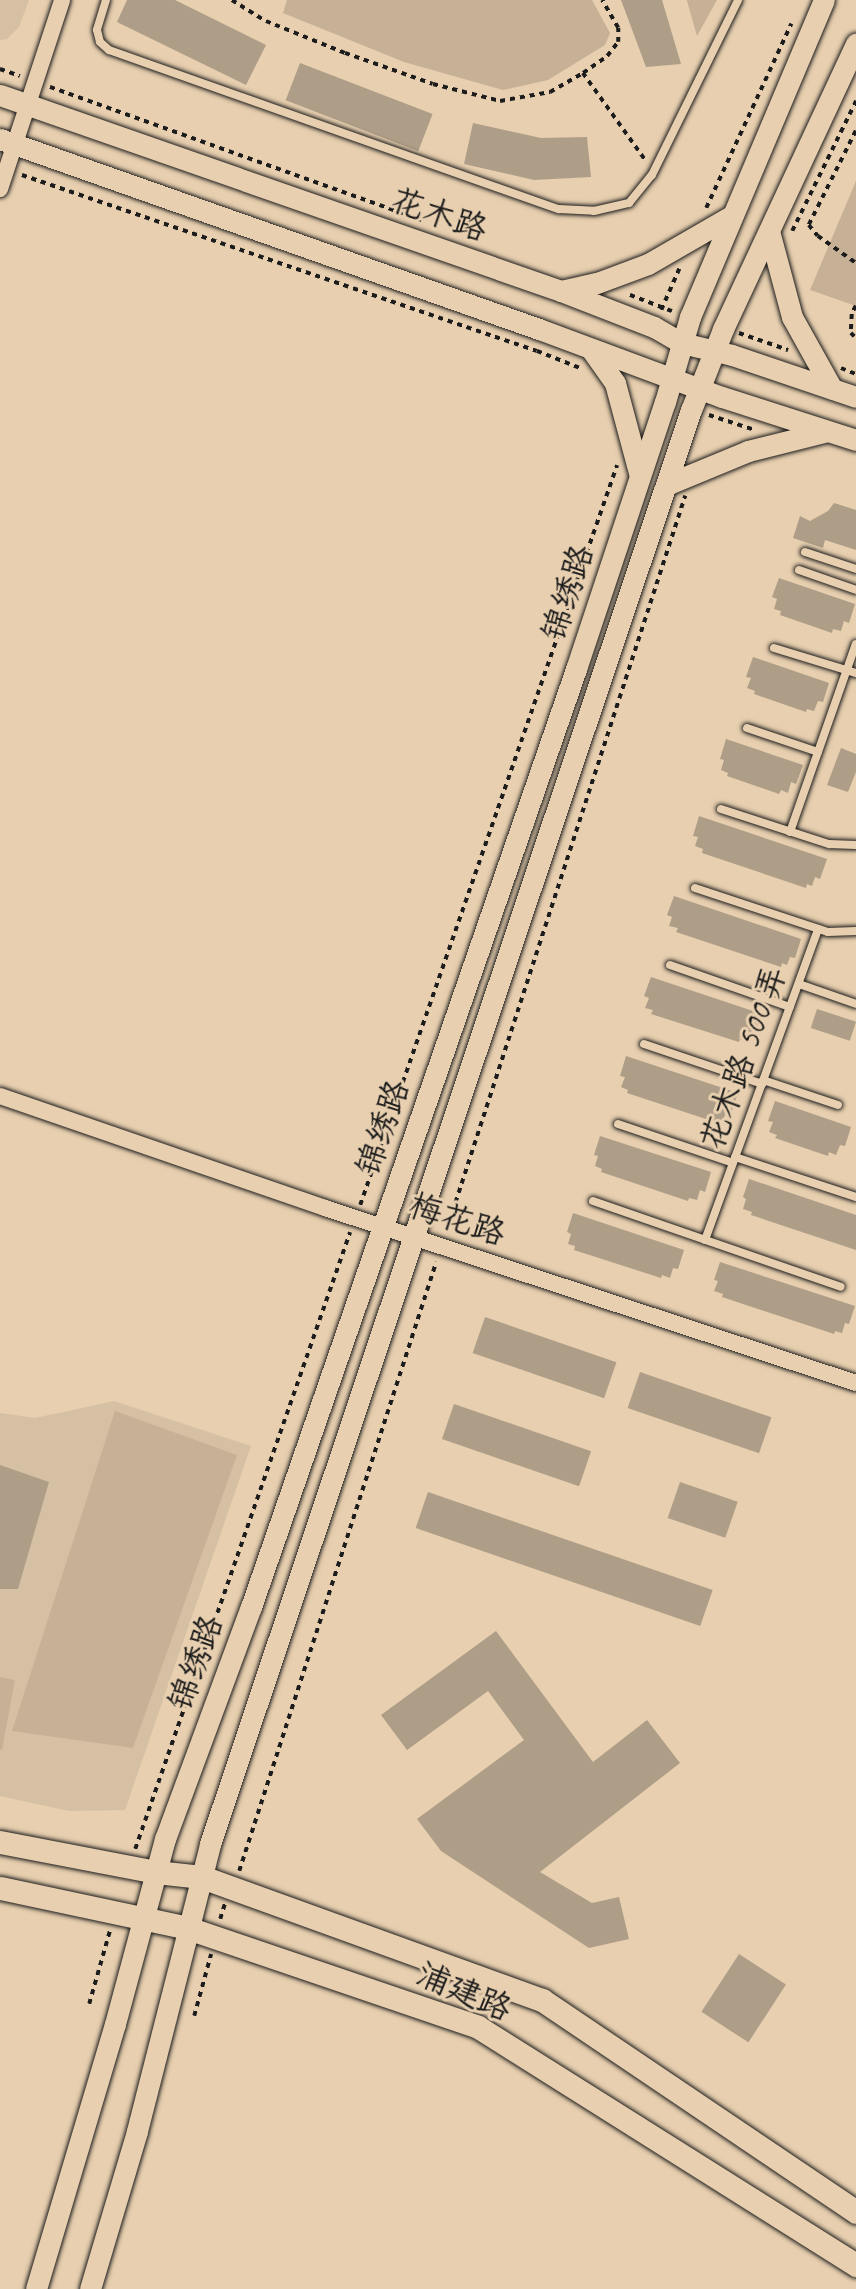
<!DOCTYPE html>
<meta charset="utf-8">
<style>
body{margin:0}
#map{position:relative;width:856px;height:2289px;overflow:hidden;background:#e7cfaf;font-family:Caveat,"LXGW WenKai TC",sans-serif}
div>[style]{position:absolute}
.built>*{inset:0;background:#d6c0a3}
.green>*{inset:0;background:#c6b197}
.building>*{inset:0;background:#ae9d87;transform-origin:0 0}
.path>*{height:3.5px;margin-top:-1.75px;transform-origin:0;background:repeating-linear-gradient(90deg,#1c1c1c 0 5px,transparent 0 10px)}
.roads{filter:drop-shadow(0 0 2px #1c1c1c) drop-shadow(0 0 2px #1c1c1c)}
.lane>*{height:8px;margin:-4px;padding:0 4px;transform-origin:4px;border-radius:4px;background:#e7cfaf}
.street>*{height:16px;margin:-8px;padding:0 8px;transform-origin:8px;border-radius:8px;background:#e7cfaf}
.secondary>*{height:21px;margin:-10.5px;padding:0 10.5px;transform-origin:10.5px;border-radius:10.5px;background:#e7cfaf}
.primary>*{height:23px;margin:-11.5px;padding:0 11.5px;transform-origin:11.5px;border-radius:11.5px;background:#e7cfaf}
span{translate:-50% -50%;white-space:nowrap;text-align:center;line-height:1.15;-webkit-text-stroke:6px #e7cfaf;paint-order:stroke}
.street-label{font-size:33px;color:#1c1c1c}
</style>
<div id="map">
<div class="built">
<i style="clip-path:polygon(0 0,29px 0,19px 27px,7px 39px,0 40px)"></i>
<i style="clip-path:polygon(114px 1401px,251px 1446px,125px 1810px,69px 1811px,0 1796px,0 1413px,35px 1418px)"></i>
</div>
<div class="green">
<i style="clip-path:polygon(287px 0,592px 0,610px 33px,605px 45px,548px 80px,503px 90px,404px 62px,283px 13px)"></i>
<i style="clip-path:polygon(687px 0,717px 0,697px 36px,687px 1px)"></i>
<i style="clip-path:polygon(856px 181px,856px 306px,810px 290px)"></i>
<i style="clip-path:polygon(115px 1411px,237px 1455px,133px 1748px,12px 1731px)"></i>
<i style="clip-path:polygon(0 1677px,15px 1680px,2px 1750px,0 1750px)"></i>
</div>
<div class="building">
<i style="clip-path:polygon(127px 0,175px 0,266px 45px,246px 85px,117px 22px)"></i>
<i style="clip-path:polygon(621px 0,662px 0,681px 64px,646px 67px)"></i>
<i style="left:300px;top:63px;width:142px;height:40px;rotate:21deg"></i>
<i style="clip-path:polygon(473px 123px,541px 138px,587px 137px,591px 177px,534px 180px,464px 164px)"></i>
<i style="clip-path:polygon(834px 503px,856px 510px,856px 550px,825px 540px,823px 548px,793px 538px,800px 516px,810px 521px,828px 511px)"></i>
<i style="clip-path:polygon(779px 578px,855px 604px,849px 623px,844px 621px,841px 631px,833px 629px,832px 633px,780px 615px,781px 611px,774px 609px,777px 599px,772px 597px)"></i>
<i style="clip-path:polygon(753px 657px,829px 683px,823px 702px,818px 701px,814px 711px,807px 709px,806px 712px,754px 694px,755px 691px,747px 688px,751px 678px,746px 677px)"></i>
<i style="clip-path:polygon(726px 739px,803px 765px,796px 784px,791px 782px,788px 793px,781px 790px,779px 794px,727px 776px,728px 773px,721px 770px,724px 760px,720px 759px)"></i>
<i style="clip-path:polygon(841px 748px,856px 754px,856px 772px,848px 792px,827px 785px)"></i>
<i style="clip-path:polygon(699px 816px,827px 859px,820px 879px,815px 877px,812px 886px,807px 884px,806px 888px,702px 853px,703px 849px,695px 846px,698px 837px,693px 836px)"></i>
<i style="clip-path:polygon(674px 896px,801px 939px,795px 958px,790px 957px,787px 965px,782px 963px,781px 967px,676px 932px,678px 928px,669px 926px,672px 917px,667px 915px)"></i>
<i style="clip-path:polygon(651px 977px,762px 1014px,755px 1033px,750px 1032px,747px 1042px,740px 1039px,739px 1042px,651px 1014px,653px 1010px,645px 1008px,649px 998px,644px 996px)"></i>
<i style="left:817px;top:1009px;width:41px;height:20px;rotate:18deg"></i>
<i style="clip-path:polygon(626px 1056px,738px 1093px,731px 1113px,726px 1111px,723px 1121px,716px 1119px,715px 1122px,627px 1093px,628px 1090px,621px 1087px,625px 1077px,620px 1076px)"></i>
<i style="clip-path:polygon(775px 1101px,851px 1127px,845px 1146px,840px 1145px,836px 1155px,829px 1152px,828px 1156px,775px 1138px,777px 1135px,769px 1132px,773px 1122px,768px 1121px)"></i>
<i style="clip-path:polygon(600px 1136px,711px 1172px,705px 1192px,700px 1190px,697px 1200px,689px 1198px,688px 1201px,601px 1172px,602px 1169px,595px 1166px,598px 1156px,594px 1155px)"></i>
<i style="clip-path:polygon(749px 1179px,856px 1215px,856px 1250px,751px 1215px,752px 1212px,743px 1209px,746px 1199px,743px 1197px)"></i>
<i style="clip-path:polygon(573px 1213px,684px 1250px,678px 1269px,673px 1268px,670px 1278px,662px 1275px,661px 1278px,574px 1250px,575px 1246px,568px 1244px,571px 1234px,567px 1232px)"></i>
<i style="clip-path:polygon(720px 1262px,855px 1306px,849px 1324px,845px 1323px,842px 1333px,835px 1331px,834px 1334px,722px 1297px,723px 1294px,714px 1291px,718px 1281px,714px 1280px)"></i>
<i style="left:485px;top:1317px;width:139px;height:38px;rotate:19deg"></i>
<i style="left:640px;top:1372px;width:139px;height:38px;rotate:19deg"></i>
<i style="left:454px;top:1404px;width:145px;height:37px;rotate:19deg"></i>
<i style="clip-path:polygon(0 1465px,49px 1482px,18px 1589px,0 1589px)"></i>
<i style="left:680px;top:1482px;width:61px;height:38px;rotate:19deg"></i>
<i style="left:428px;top:1492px;width:301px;height:38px;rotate:19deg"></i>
<i style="clip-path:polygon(496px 1631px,593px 1762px,647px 1720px,680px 1763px,540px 1872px,592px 1903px,619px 1897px,629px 1939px,589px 1948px,441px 1851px,417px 1819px,524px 1740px,488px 1691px,407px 1750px,381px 1715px)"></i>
<i style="left:739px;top:1954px;width:56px;height:69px;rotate:33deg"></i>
</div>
<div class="path">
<i style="left:232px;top:0;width:40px;rotate:32deg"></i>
<i style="left:266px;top:21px;width:85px;rotate:22.1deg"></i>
<i style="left:345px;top:53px;width:93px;rotate:19.4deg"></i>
<i style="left:433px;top:84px;width:69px;rotate:14.2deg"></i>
<i style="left:500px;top:101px;width:51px;rotate:-10.2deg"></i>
<i style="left:550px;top:92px;width:38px;rotate:-30deg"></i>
<i style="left:583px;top:73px;width:108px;rotate:54.4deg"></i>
<i style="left:0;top:69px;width:21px;rotate:19deg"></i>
<i style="left:583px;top:73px;width:29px;rotate:-35deg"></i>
<i style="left:607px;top:56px;width:18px;rotate:-52deg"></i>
<i style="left:618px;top:42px;width:14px;rotate:-90deg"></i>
<i style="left:618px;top:28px;width:32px;rotate:-120deg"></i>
<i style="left:50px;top:87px;width:395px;rotate:19.7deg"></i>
<i style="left:856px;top:131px;width:105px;rotate:116.6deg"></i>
<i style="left:809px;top:225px;width:14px;rotate:51deg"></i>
<i style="left:818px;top:236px;width:47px;rotate:35.4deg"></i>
<i style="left:22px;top:175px;width:544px;rotate:18.87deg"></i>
<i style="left:537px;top:351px;width:46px;rotate:21.6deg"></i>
<i style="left:706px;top:208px;width:203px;rotate:-65.2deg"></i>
<i style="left:792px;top:231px;width:145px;rotate:-63.8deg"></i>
<i style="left:630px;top:295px;width:45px;rotate:20.9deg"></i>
<i style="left:856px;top:306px;width:9px;rotate:117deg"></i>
<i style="left:852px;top:314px;width:19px;rotate:93deg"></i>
<i style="left:851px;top:333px;width:7px;rotate:45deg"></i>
<i style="left:661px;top:310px;width:45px;rotate:-66.3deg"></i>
<i style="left:739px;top:333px;width:52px;rotate:19.1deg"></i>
<i style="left:841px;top:368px;width:16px;rotate:22deg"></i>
<i style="left:709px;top:415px;width:48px;rotate:18.1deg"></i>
<i style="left:360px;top:1205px;width:783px;rotate:-70.85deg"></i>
<i style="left:446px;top:1231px;width:773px;rotate:-71.99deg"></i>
<i style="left:135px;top:1849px;width:653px;rotate:-70.79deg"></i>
<i style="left:239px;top:1871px;width:640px;rotate:-72.07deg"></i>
<i style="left:220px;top:1919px;width:17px;rotate:-73deg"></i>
<i style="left:89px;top:2004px;width:77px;rotate:-74.2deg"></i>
<i style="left:194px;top:2016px;width:64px;rotate:-74.7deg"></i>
</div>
<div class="roads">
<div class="lane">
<i style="left:106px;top:0;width:31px;rotate:107deg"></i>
<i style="left:97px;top:30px;width:12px;rotate:76deg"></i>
<i style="left:100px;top:42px;width:12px;rotate:42deg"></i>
<i style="left:109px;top:50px;width:477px;rotate:19.5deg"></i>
<i style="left:559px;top:209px;width:35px;rotate:3deg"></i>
<i style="left:594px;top:211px;width:36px;rotate:-13deg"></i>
<i style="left:629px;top:203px;width:36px;rotate:-51deg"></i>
<i style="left:652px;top:175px;width:195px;rotate:-63.8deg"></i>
<i style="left:805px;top:552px;width:54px;rotate:18.4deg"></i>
<i style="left:799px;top:570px;width:60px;rotate:19.3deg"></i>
<i style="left:774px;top:648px;width:86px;rotate:17deg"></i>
<i style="left:747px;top:728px;width:75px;rotate:18.7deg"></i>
<i style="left:721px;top:809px;width:114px;rotate:18deg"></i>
<i style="left:829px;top:844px;width:27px;rotate:2deg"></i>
<i style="left:790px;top:832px;width:199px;rotate:-70.7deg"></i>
<i style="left:695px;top:888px;width:140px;rotate:18.3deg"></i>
<i style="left:828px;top:932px;width:28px;rotate:-2deg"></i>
<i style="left:670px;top:965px;width:127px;rotate:19.3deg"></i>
<i style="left:799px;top:984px;width:60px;rotate:19.3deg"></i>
<i style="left:644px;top:1044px;width:125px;rotate:18.7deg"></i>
<i style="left:763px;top:1080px;width:79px;rotate:18.4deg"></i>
<i style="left:618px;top:1124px;width:121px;rotate:18.7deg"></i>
<i style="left:735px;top:1157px;width:127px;rotate:18.3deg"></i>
<i style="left:593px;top:1201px;width:262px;rotate:19.1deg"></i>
<i style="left:705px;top:1240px;width:331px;rotate:-70deg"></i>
</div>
<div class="street">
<i style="left:0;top:189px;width:199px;rotate:-71.8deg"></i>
<i style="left:0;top:1096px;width:344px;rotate:19deg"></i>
<i style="left:325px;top:1208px;width:559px;rotate:18.24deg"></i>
</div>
<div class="secondary">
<i style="left:0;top:95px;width:594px;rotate:19.26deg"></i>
<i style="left:561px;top:291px;width:100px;rotate:21.2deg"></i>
<i style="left:654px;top:327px;width:32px;rotate:30deg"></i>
<i style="left:682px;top:343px;width:51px;rotate:13.5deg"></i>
<i style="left:732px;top:355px;width:131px;rotate:18.7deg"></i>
<i style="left:0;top:139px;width:572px;rotate:19.42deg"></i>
<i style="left:539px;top:329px;width:195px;rotate:20.4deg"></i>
<i style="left:722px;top:397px;width:141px;rotate:17.8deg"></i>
<i style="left:769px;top:231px;width:89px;rotate:75deg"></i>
<i style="left:792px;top:317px;width:82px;rotate:60.9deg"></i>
<i style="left:561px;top:291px;width:37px;rotate:-13deg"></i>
<i style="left:597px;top:283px;width:54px;rotate:-20.4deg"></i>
<i style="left:648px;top:264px;width:96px;rotate:-30deg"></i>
<i style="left:591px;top:349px;width:42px;rotate:54.8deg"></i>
<i style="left:615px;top:383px;width:96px;rotate:75deg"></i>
<i style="left:666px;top:485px;width:89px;rotate:-22.5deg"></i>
<i style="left:748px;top:451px;width:82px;rotate:-14deg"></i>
<i style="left:36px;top:2289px;width:277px;rotate:-73.4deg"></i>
<i style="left:115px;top:2024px;width:192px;rotate:-74.9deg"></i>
<i style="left:165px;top:1839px;width:247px;rotate:-69.7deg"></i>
<i style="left:251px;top:1607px;width:993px;rotate:-70.89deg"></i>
<i style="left:576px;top:669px;width:281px;rotate:-71.6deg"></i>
<i style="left:665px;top:402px;width:89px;rotate:-73.6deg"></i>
<i style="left:690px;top:317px;width:344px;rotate:-67.1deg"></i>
<i style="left:90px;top:2289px;width:165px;rotate:-73.4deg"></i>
<i style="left:137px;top:2131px;width:296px;rotate:-75.7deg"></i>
<i style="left:210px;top:1844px;width:1513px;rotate:-71.46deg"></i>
<i style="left:691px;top:410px;width:87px;rotate:-68.4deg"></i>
<i style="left:723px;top:329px;width:315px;rotate:-65deg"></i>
</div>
<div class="primary">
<i style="left:0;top:1842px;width:159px;rotate:10.9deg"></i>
<i style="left:156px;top:1872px;width:46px;rotate:6.2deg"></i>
<i style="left:202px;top:1877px;width:362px;rotate:19.9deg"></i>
<i style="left:542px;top:2000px;width:379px;rotate:34deg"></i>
<i style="left:0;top:1888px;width:192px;rotate:12deg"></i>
<i style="left:188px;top:1928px;width:306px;rotate:18.8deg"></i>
<i style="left:478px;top:2027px;width:447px;rotate:32.2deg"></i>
</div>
</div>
<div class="street-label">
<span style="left:439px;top:215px;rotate:19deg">花木路</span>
<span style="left:568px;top:593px;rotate:-72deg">锦绣路</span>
<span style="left:744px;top:1058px;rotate:-70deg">花木路 500 弄</span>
<span style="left:383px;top:1128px;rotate:-71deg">锦绣路</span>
<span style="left:457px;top:1220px;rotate:18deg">梅花路</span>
<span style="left:196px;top:1663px;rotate:-70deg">锦绣路</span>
<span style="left:464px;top:1992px;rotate:23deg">浦建路</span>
</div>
</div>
